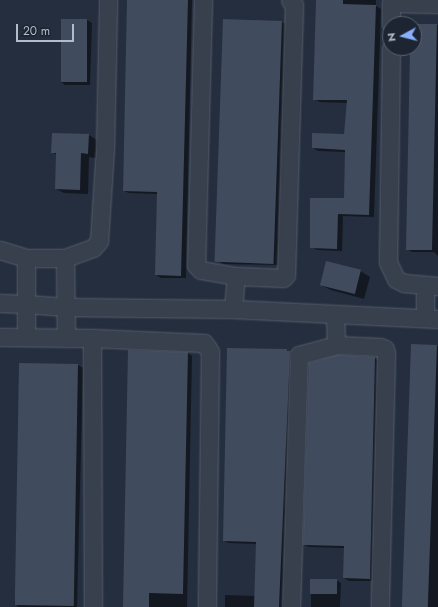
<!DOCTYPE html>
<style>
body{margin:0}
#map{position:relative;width:438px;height:607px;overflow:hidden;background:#242e3e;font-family:Jost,sans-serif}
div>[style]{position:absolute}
.shadow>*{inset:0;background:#0007}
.building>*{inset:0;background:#404b5e;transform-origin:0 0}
.roads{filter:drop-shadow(0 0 1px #565e6c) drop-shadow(0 0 1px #565e6c)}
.street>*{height:17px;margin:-8.5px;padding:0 8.5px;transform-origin:8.5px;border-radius:8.5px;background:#38404e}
span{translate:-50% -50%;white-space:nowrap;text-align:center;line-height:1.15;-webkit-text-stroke:3.5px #1d2533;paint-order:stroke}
.north{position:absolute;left:382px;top:16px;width:40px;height:40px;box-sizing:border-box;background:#1d2533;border:1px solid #59616f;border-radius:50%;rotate:263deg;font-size:11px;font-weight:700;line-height:16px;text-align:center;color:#b4bbc9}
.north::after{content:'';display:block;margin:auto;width:14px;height:18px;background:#88affa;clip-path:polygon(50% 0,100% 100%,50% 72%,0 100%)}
.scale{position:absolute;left:16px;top:24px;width:58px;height:18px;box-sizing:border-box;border:2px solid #b4bbc9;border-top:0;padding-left:5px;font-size:12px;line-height:14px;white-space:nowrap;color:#b4bbc9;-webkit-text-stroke:3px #1d2533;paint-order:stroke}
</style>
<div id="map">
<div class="shadow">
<i style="clip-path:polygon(128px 0,192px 0,186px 278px,161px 278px,156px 275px,158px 194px,129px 193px,124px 191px)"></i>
<i style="clip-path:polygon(318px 0,376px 0,376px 6px,381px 9px,374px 217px,343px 216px,342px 251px,317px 250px,311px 247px,345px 200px,346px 152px,318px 151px,313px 148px,345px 135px,348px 103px,320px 102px,314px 99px)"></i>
<i style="clip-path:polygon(62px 20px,87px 20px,92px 23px,90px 85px,65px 85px,61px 82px)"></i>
<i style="clip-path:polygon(224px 20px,282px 22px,287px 25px,281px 265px,223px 264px,218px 261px)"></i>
<i style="clip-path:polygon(414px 25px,438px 25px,438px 256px,434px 252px,412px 252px,407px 249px,411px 48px,414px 48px)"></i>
<i style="clip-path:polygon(89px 135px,97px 140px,96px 158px,89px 157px,88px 194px,64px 193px,56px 189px,57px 155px,52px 152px)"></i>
<i style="clip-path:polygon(360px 271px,370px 277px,364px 299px,331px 290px,321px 285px)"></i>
<i style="clip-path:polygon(412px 345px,438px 346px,438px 607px,406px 607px)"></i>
<i style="clip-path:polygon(286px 350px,295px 355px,284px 607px,225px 607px,225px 595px,255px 596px,257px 544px,229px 543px,224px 541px)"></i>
<i style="clip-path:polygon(188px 353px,192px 356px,187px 607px,124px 607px)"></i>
<i style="clip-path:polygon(374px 358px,379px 361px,374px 581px,349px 581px,344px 578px,345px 548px,309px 547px,304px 545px)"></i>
<i style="clip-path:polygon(78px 365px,83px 368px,77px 607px,19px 607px,14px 604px)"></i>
<i style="clip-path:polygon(311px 580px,336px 580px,341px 583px,340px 607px,311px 607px)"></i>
</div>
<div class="building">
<i style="clip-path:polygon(127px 0,188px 0,181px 276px,155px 275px,157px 192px,123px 191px)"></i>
<i style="clip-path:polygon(316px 0,343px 0,343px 4px,376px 5px,369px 215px,338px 214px,337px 249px,310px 248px,310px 198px,344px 198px,345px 150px,312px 148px,312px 133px,344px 134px,347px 100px,313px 100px)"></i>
<i style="left:61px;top:19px;width:26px;height:63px"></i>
<i style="left:223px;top:19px;width:59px;height:243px;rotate:2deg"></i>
<i style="clip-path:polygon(411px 24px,437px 24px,432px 250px,406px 250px,410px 48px,414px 48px,414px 24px)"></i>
<i style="clip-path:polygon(52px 133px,89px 134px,88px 154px,81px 153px,80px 190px,55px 189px,56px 153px,51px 153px)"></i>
<i style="left:326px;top:261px;width:36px;height:25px;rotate:14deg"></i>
<i style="left:411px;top:344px;width:26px;height:263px;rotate:2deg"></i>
<i style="clip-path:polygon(227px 348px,287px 349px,287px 351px,290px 351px,279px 607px,254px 607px,256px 542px,223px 541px)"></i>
<i style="clip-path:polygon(128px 350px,188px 352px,183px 594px,149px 593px,149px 607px,123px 607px)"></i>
<i style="clip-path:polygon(337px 355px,375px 357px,370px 579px,343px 578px,344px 546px,303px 545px,309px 363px)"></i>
<i style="left:19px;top:363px;width:59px;height:242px;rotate:1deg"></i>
<i style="left:310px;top:579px;width:27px;height:15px"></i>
</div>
<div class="roads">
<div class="street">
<i style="left:203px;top:0;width:265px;rotate:91.5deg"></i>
<i style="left:196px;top:265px;width:7px;rotate:45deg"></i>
<i style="left:201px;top:270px;width:36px;rotate:10deg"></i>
<i style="left:236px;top:276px;width:47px;rotate:2.4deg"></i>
<i style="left:283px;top:278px;width:4px;rotate:-45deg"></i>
<i style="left:286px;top:275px;width:270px;rotate:-88.3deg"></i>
<i style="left:294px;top:5px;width:6px;rotate:-129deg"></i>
<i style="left:391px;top:24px;width:21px;rotate:-90deg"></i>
<i style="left:391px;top:3px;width:47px;rotate:1.2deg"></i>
<i style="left:391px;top:48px;width:214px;rotate:90.8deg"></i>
<i style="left:388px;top:262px;width:19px;rotate:65deg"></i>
<i style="left:396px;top:279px;width:9px;rotate:27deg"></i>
<i style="left:404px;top:283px;width:34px;rotate:5deg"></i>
<i style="left:0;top:250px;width:27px;rotate:17deg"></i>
<i style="left:26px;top:258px;width:46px;rotate:90deg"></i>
<i style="left:26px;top:304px;width:40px;rotate:4.3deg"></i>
<i style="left:66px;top:307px;width:167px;rotate:0.7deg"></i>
<i style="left:233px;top:309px;width:205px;rotate:2.8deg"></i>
<i style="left:26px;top:258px;width:39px"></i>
<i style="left:65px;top:258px;width:30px;rotate:-20deg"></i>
<i style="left:93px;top:248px;width:9px;rotate:-49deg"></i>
<i style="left:99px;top:241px;width:92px;rotate:-86.3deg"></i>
<i style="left:105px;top:149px;width:149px;rotate:-88.8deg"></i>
<i style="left:65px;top:258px;width:80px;rotate:89.3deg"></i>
<i style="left:425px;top:286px;width:31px;rotate:90deg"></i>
<i style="left:0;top:303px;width:26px;rotate:2deg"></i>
<i style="left:26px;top:304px;width:32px;rotate:90deg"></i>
<i style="left:233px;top:309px;width:33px;rotate:-85deg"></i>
<i style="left:335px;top:315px;width:30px;rotate:88deg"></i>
<i style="left:0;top:337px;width:92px;rotate:0.6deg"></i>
<i style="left:92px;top:338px;width:112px;rotate:2.6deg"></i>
<i style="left:204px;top:343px;width:5px;rotate:53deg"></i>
<i style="left:207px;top:347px;width:6px;rotate:59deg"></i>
<i style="left:210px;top:352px;width:255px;rotate:90.7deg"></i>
<i style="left:92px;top:338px;width:269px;rotate:89.8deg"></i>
<i style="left:291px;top:607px;width:252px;rotate:-88.2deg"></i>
<i style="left:299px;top:355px;width:38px;rotate:-15deg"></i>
<i style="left:336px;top:345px;width:44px;rotate:2.6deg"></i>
<i style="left:380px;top:347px;width:5px;rotate:22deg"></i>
<i style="left:385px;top:349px;width:5px;rotate:79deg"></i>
<i style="left:386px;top:354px;width:253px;rotate:91.4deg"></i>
</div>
</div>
<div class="north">N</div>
<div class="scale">20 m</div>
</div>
